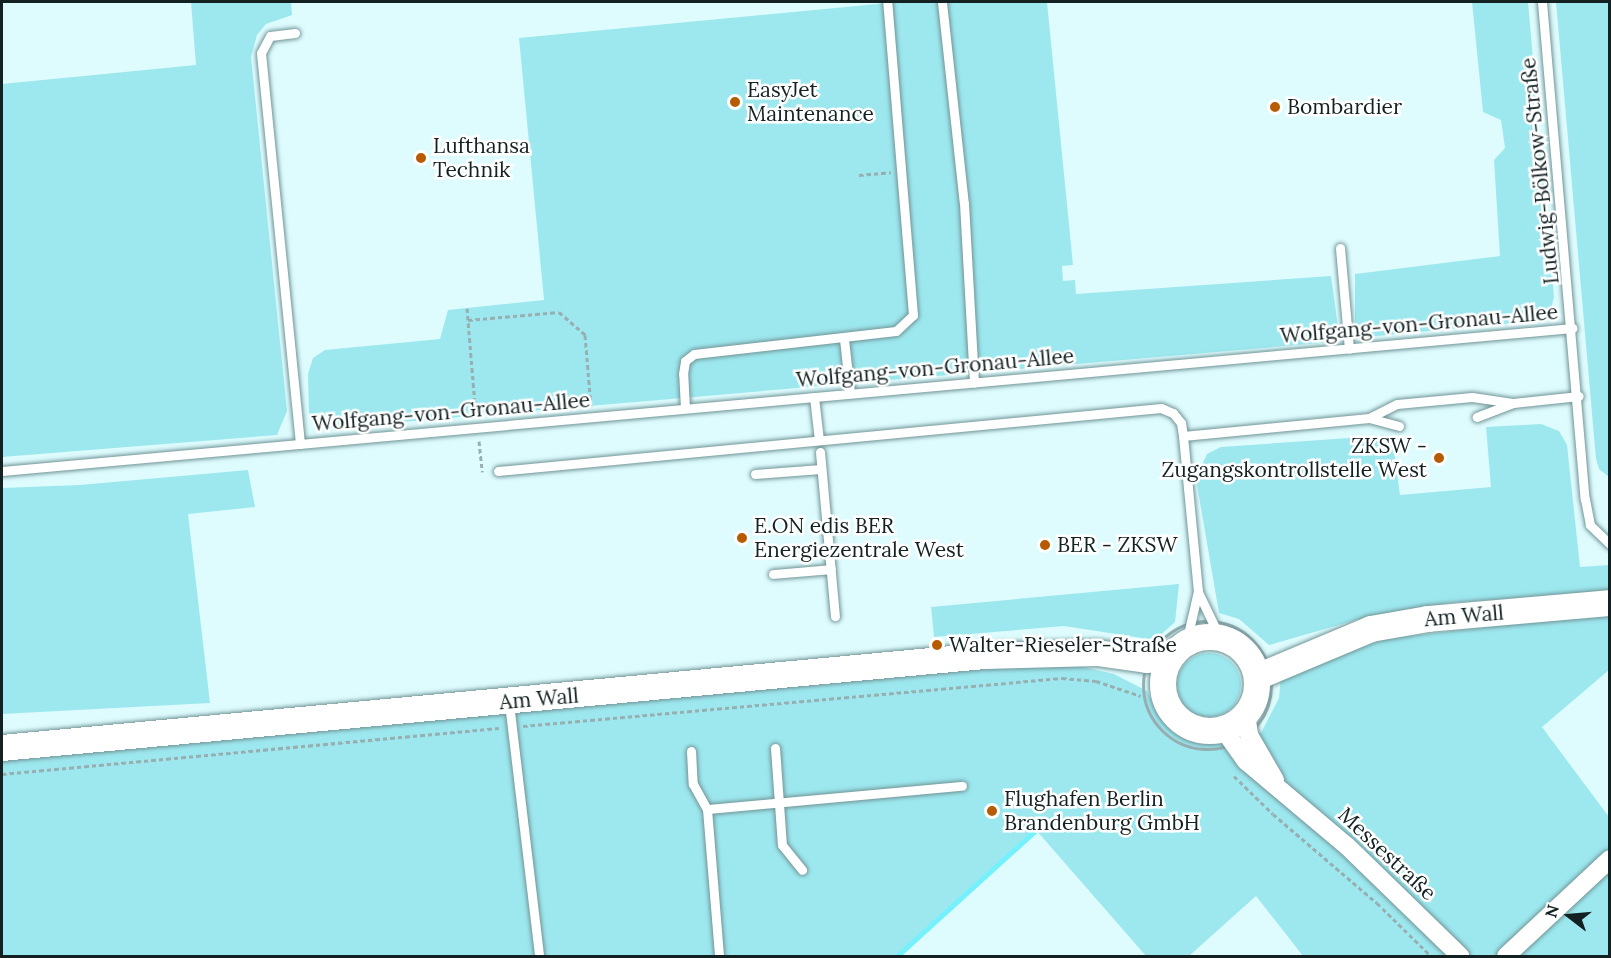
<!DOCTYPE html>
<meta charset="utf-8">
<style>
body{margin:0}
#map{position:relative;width:1611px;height:958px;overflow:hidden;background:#defcfe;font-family:Lora,serif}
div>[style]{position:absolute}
.green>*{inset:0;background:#9de8ef}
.round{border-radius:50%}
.stream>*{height:5px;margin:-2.5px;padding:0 2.5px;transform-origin:2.5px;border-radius:2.5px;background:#74f1fd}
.path>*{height:3px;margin-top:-1.5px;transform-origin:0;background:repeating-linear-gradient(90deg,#97afb1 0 4.5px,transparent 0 7.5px)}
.path>.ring{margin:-1.5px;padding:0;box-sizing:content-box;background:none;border:3px solid #97afb1;border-radius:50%}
.roads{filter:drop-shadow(0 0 2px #719497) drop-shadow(0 0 2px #719497)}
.lane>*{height:9px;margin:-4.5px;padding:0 4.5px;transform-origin:4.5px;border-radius:4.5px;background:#fff}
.street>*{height:18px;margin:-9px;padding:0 9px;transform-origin:9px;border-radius:9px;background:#fff}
.secondary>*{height:26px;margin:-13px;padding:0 13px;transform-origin:13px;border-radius:13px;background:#fff}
.secondary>.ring{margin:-13px;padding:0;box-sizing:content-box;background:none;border:26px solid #fff;border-radius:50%}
.dots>*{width:16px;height:16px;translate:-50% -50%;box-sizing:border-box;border:3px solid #fff;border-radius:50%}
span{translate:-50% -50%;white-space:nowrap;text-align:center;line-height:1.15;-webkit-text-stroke:5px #fff;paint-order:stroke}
.poi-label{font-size:21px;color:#132122}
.left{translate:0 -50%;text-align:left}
.right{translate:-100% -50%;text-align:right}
.street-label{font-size:21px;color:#132122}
.frame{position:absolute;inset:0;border:3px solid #132122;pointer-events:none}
.north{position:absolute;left:1539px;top:886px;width:60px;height:60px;-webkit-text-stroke:4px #fff;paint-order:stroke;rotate:286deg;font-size:16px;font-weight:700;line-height:24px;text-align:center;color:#132122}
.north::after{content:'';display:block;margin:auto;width:21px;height:27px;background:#132122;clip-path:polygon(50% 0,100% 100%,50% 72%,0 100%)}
</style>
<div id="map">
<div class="green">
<i style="clip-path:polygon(191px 2px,291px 2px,292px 15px,266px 24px,257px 35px,251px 57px,287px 411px,277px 435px,2px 457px,2px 84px,196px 65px)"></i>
<i style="clip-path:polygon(898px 2px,1047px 2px,1073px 265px,1062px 266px,1063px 281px,1075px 280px,1076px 294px,1331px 276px,1338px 327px,1332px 342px,333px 428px,317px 426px,309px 416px,308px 374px,313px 358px,325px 350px,440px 339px,448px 310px,544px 300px,519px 38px)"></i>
<i style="clip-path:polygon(1472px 2px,1528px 2px,1554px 297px,1550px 313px,1534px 321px,1366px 337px,1355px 324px,1355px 274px,1500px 256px,1494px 160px,1505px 148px,1501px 120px,1483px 112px)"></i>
<i style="clip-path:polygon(1556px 2px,1609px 2px,1609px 477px,1599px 469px,1596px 459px)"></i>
<i style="clip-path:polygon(1541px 424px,1559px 431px,1567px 445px,1580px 567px,1609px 565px,1609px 591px,1449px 603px,1370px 616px,1269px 645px,1239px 619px,1219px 613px,1196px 479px,1207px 454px,1221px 447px,1392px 435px,1400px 495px,1491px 487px,1486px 427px)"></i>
<i style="clip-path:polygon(248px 470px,255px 507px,188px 514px,210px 703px,2px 714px,2px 488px,80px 485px)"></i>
<i style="clip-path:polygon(1179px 584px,1175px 622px,1155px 640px,1064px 626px,934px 637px,931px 607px)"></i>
<i style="clip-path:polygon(1609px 613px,1609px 670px,1542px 727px,1609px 817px,1609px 956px,1303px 956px,1256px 896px,1189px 956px,1146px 956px,1036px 830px,897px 956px,2px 956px,2px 756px,1061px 662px,1114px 674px,1147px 691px,1158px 715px,1194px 735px,1224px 739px,1261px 733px,1279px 698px,1281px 676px,1384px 639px)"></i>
<i class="round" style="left:1177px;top:653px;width:64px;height:64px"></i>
</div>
<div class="stream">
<i style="left:897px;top:956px;width:188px;rotate:-42.2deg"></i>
</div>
<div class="path">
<i style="left:859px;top:175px;width:32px;rotate:-5deg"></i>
<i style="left:467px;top:308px;width:109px;rotate:85.3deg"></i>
<i style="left:468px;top:320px;width:91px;rotate:-5deg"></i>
<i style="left:559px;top:312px;width:35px;rotate:41deg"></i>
<i style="left:585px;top:335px;width:71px;rotate:85.2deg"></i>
<i style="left:479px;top:441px;width:31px;rotate:84deg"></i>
<i class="ring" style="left:1143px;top:621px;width:125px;height:125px"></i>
<i style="left:523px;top:726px;width:541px;rotate:-5.09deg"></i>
<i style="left:1062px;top:678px;width:34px;rotate:5deg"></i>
<i style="left:1096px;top:681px;width:47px;rotate:18.4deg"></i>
<i style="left:2px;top:774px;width:499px;rotate:-5.3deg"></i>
<i style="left:1234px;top:776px;width:54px;rotate:44.3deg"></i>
<i style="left:1273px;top:814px;width:137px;rotate:40.6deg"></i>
<i style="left:1377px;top:903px;width:76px;rotate:44.5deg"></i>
</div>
<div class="roads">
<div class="lane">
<i style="left:942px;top:2px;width:202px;rotate:83.8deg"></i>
<i style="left:964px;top:203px;width:180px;rotate:86.8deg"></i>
<i style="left:1542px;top:2px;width:499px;rotate:85.1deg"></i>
<i style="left:1585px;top:499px;width:26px;rotate:79deg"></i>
<i style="left:1590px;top:525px;width:28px;rotate:44deg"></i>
<i style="left:295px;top:33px;width:25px;rotate:173deg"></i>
<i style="left:270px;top:36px;width:19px;rotate:118deg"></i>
<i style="left:261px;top:53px;width:393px;rotate:84.3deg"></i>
<i style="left:1340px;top:248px;width:101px;rotate:84.9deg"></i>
<i style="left:844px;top:339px;width:54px;rotate:83.7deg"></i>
<i style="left:814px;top:397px;width:43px;rotate:83.4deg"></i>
<i style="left:1513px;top:403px;width:66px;rotate:-6.1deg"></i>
<i style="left:685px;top:408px;width:34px;rotate:-93deg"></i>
<i style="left:683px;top:374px;width:13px;rotate:-81deg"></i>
<i style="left:685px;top:361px;width:11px;rotate:-38deg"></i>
<i style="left:694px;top:354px;width:203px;rotate:-6.5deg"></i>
<i style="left:896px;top:331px;width:23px;rotate:-43deg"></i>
<i style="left:913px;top:315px;width:314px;rotate:-94.7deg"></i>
<i style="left:1399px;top:426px;width:31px;rotate:-165deg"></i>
<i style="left:1369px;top:418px;width:31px;rotate:-27deg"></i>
<i style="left:1397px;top:404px;width:75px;rotate:-5.3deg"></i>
<i style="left:1472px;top:397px;width:41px;rotate:8.3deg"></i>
<i style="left:1513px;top:403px;width:39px;rotate:159deg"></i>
<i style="left:1183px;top:436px;width:187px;rotate:-5.5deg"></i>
<i style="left:820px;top:452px;width:165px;rotate:84.8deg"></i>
<i style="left:2px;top:471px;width:1577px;rotate:-5.2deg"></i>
<i style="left:498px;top:471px;width:666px;rotate:-5.43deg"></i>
<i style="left:1161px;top:408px;width:13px;rotate:23deg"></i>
<i style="left:1173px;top:413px;width:13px;rotate:51deg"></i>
<i style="left:1181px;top:423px;width:13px;rotate:81deg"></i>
<i style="left:1183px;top:436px;width:156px;rotate:84.5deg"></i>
<i style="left:1198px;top:591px;width:53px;rotate:103deg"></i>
<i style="left:755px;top:474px;width:66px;rotate:-4.3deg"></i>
<i style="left:773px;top:574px;width:58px;rotate:-4.9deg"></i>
<i style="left:1198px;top:592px;width:51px;rotate:64.4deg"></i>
<i style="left:509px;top:703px;width:255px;rotate:83.2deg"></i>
<i style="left:775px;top:748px;width:97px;rotate:85.9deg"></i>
<i style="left:782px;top:845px;width:32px;rotate:51deg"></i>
<i style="left:691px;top:751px;width:33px;rotate:87deg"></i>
<i style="left:693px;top:784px;width:29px;rotate:61deg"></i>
<i style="left:707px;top:809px;width:147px;rotate:85.3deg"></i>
<i style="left:707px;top:809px;width:256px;rotate:-5.2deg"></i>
</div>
<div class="street">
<i style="left:1246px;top:715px;width:20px;rotate:81deg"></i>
<i style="left:1249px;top:735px;width:52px;rotate:60deg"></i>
<i style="left:1224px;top:730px;width:38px;rotate:55deg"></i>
<i style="left:1246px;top:761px;width:132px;rotate:40.1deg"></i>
<i style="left:1347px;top:846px;width:158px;rotate:44.2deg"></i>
<i style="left:1506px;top:956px;width:142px;rotate:-43deg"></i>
</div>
<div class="secondary">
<i class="ring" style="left:1163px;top:637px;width:68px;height:68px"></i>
<i style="left:1257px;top:677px;width:124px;rotate:-22.8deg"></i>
<i style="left:1371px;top:629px;width:58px;rotate:-10deg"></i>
<i style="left:1428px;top:619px;width:183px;rotate:-5deg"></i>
<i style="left:2px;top:748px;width:987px;rotate:-5.35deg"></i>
<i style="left:985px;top:656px;width:112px;rotate:-1.5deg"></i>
<i style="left:1097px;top:653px;width:50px;rotate:8deg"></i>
<i style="left:1147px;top:660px;width:28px;rotate:-13deg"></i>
</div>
</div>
<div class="dots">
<i style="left:735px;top:102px;background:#b75b00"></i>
<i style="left:1275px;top:107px;background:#b75b00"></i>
<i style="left:421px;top:158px;background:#b75b00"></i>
<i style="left:1439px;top:458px;background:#b75b00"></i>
<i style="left:742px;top:538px;background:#b75b00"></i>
<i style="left:1045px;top:545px;background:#b75b00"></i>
<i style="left:937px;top:645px;background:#b75b00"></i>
<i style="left:992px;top:811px;background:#b75b00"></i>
</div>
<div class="poi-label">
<span class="left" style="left:747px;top:102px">EasyJet<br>Maintenance</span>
<span class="left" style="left:1287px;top:107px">Bombardier</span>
<span class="left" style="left:433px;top:158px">Lufthansa<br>Technik</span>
<span class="right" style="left:1427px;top:458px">ZKSW -<br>Zugangskontrollstelle West</span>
<span class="left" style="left:754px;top:538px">E.ON edis BER<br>Energiezentrale West</span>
<span class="left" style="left:1057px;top:545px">BER - ZKSW</span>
<span class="left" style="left:949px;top:645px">Walter-Rieseler-Straße</span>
<span class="left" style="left:1004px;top:811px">Flughafen Berlin<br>Brandenburg GmbH</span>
</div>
<div class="street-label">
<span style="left:1540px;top:171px;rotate:-96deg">Ludwig-Bölkow-Straße</span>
<span style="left:1419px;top:324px;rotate:-5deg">Wolfgang-von-Gronau-Allee</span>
<span style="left:935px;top:368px;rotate:-5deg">Wolfgang-von-Gronau-Allee</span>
<span style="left:451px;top:412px;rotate:-5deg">Wolfgang-von-Gronau-Allee</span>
<span style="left:1464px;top:616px;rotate:-5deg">Am Wall</span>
<span style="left:539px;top:699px;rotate:-5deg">Am Wall</span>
<span style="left:1387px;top:854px;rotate:43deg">Messestraße</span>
</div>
<div class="frame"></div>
<div class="north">N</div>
</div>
